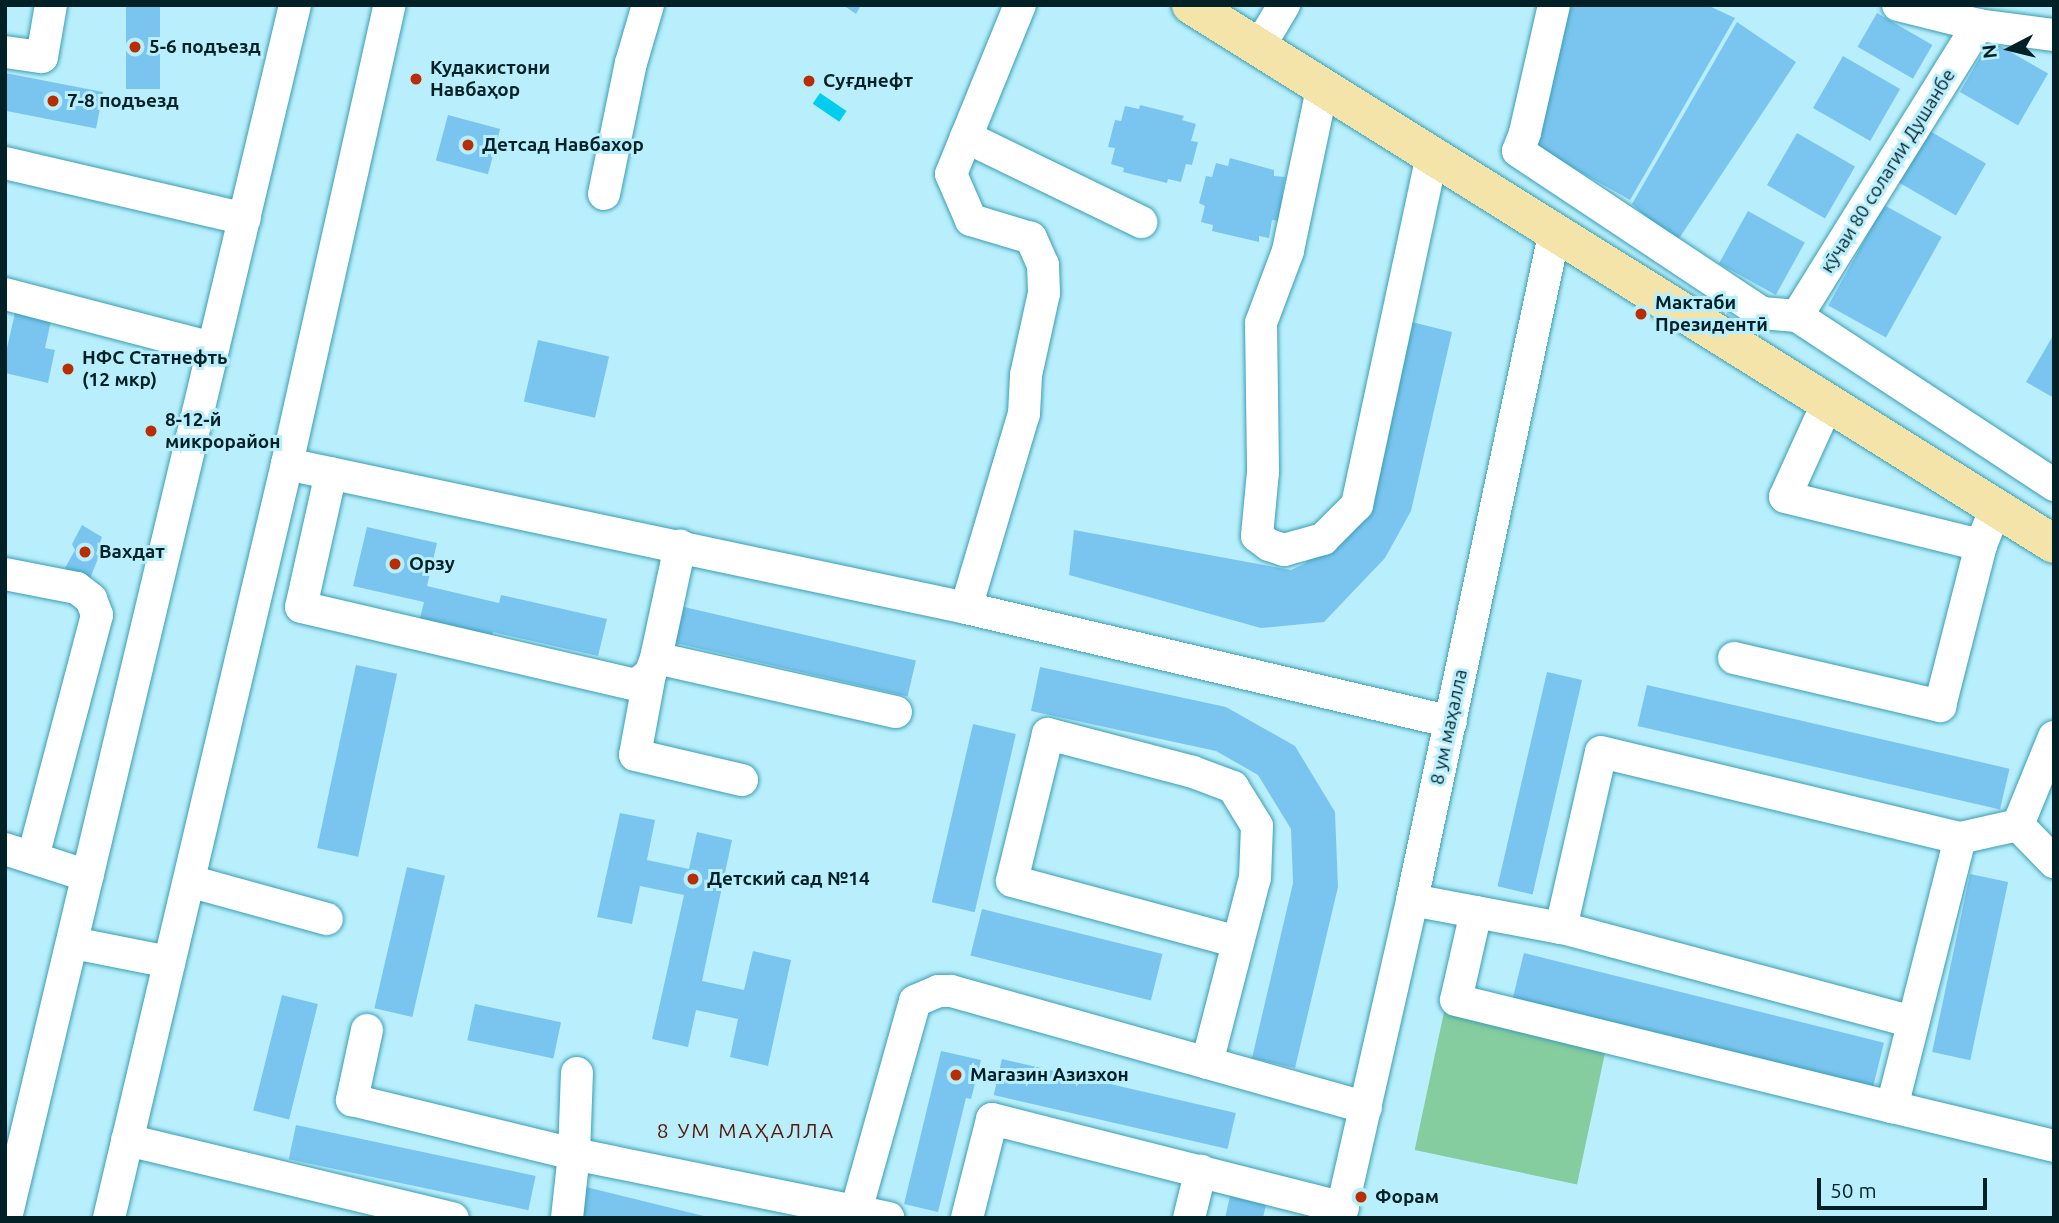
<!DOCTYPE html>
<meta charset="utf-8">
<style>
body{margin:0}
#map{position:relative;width:2059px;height:1223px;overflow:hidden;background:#b9effc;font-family:Ubuntu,sans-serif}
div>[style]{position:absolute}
.green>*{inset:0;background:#85cc9e;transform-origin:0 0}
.water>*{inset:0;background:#03cdee;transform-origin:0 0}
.building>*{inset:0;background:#7ac5f0;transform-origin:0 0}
.roads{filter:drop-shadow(0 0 2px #399eb4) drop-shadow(0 0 2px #399eb4)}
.minor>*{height:32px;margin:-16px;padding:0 16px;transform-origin:16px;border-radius:16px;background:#fff}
.major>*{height:38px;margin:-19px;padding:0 19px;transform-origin:19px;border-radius:19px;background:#f4e4a9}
.dots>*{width:19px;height:19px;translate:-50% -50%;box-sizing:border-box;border:4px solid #b9effc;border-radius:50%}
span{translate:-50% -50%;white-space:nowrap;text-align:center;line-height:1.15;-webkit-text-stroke:6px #b9effc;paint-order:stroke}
.poi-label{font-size:19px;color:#012127;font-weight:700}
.left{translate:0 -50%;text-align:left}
.street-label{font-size:19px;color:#012127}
.neighbourhood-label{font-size:21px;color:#5a1808;letter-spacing:2px}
.frame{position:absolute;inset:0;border:7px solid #012127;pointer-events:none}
.north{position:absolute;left:1975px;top:14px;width:70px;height:70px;-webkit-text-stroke:5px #b9effc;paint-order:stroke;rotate:263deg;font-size:19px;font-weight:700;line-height:28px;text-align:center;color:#012127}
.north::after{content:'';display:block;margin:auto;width:24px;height:32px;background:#012127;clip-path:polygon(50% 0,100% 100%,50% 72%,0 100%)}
.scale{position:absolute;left:1817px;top:1178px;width:170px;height:32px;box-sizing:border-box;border:4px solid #012127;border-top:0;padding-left:9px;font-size:21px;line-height:24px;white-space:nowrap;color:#012127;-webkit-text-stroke:5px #b9effc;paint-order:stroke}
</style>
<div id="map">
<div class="green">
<i style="left:1444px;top:1012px;width:166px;height:141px;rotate:12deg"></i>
</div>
<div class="water">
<i style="left:820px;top:93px;width:32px;height:13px;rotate:34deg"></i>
</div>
<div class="building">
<i style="left:126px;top:5px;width:34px;height:84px"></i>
<i style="clip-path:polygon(843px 5px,861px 5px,856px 14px)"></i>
<i style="clip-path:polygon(1571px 5px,1707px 5px,1735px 18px,1630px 200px,1536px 147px)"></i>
<i style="left:1877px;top:13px;width:64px;height:39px;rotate:30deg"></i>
<i style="clip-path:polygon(1737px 22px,1796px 62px,1676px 243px,1632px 204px)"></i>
<i style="left:1990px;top:40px;width:67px;height:60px;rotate:30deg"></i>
<i style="left:1843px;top:56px;width:66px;height:60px;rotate:30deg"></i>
<i style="left:5px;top:73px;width:100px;height:37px;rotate:11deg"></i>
<i style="clip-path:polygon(1140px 105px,1184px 116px,1182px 120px,1196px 124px,1191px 141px,1198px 142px,1192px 165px,1186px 164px,1181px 182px,1168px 179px,1167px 183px,1123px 172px,1124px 168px,1111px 164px,1115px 148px,1108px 147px,1115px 120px,1121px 121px,1125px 106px,1139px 109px)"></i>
<i style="left:448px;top:115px;width:54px;height:47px;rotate:15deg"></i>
<i style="left:1928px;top:130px;width:67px;height:60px;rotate:30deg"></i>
<i style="left:1797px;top:133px;width:67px;height:60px;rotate:30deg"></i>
<i style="clip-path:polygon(1230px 158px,1274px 170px,1274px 176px,1285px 177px,1282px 195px,1288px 197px,1284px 221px,1272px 220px,1269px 238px,1259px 236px,1259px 242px,1212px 231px,1213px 225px,1201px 222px,1205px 206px,1199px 203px,1206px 176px,1212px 177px,1216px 163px,1228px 166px)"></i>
<i style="left:1884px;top:205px;width:66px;height:115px;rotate:29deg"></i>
<i style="left:1748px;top:211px;width:65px;height:60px;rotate:29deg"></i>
<i style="clip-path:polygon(17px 304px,53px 312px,45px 348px,55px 350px,48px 383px,5px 373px,5px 357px)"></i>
<i style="clip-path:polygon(1412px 322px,1452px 332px,1411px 511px,1385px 558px,1324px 622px,1261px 628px,1069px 575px,1074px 530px,1291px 570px,1304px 564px,1345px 531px)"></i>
<i style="clip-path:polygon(2054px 334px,2054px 398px,2026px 382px)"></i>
<i style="left:538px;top:340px;width:73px;height:63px;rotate:13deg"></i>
<i style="clip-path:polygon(82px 525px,102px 537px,96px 554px,99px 556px,89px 581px,65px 568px,75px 550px,72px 544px)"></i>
<i style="clip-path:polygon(367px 527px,437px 543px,427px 586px,499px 603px,501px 595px,607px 619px,598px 656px,493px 632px,491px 639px,419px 622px,424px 602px,353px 586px)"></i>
<i style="left:684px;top:607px;width:238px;height:37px;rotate:13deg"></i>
<i style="left:356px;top:665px;width:42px;height:187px;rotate:12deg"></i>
<i style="clip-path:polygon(1040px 667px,1226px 707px,1295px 746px,1335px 812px,1338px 887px,1295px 1068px,1252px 1058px,1293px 883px,1291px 829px,1258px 775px,1216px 751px,1031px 711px)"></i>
<i style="left:1547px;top:672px;width:36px;height:220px;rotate:13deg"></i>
<i style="left:1647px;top:685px;width:372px;height:42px;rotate:13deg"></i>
<i style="left:973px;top:724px;width:44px;height:183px;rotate:13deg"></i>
<i style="clip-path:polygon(620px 813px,655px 820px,647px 860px,689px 869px,697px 832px,732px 840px,702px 981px,744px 990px,753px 951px,791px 960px,768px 1066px,730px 1057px,738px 1019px,696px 1010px,688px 1047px,652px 1039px,684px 895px,640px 886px,632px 924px,597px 917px)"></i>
<i style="left:407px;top:867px;width:39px;height:145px;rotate:13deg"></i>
<i style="left:1970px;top:874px;width:39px;height:182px;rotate:12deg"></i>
<i style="left:982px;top:909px;width:186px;height:48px;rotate:14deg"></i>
<i style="left:1524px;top:953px;width:371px;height:46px;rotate:14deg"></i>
<i style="left:282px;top:995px;width:37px;height:119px;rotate:14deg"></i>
<i style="left:475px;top:1004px;width:88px;height:37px;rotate:12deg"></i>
<i style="clip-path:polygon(941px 1051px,981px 1060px,971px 1099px,966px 1098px,938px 1212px,904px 1204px)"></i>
<i style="left:1002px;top:1059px;width:240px;height:37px;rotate:13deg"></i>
<i style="left:296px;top:1125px;width:245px;height:35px;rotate:12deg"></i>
<i style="clip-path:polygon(586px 1187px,708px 1217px,708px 1218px,579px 1218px)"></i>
<i style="clip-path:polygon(1231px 1192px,1267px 1200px,1263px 1218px,1225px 1218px)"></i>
</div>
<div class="roads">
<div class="minor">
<i style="left:1554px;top:5px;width:131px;rotate:102.8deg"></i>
<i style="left:1525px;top:133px;width:19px;rotate:111deg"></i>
<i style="left:1518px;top:151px;width:293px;rotate:33.6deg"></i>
<i style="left:1762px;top:313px;width:35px;rotate:5deg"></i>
<i style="left:1797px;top:316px;width:308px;rotate:33.3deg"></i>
<i style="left:1898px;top:5px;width:82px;rotate:14deg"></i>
<i style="left:1978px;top:25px;width:77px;rotate:7.5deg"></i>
<i style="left:1259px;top:47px;width:49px;rotate:-59.2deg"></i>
<i style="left:5px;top:52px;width:37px;rotate:8deg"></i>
<i style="left:42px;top:57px;width:53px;rotate:-80.2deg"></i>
<i style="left:1322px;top:89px;width:166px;rotate:101.9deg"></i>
<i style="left:1288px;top:251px;width:77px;rotate:110.6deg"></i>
<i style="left:1261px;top:323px;width:149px;rotate:89.2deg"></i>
<i style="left:1263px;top:472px;width:64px;rotate:95.4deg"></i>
<i style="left:1257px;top:536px;width:15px;rotate:37deg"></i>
<i style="left:1269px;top:545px;width:16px;rotate:18deg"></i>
<i style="left:1284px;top:550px;width:41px;rotate:-15.8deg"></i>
<i style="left:1323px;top:539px;width:48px;rotate:-45deg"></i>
<i style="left:1357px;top:505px;width:358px;rotate:-77.9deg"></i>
<i style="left:966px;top:137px;width:195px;rotate:25.9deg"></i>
<i style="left:5px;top:163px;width:246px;rotate:13.1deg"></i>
<i style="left:604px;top:194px;width:134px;rotate:-78.4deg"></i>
<i style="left:631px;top:63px;width:60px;rotate:-73.7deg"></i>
<i style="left:5px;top:294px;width:215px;rotate:14.6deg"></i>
<i style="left:1797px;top:316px;width:343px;rotate:-58.1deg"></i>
<i style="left:1828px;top:402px;width:104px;rotate:114.4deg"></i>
<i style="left:1785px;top:497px;width:202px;rotate:13.8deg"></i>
<i style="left:1981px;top:545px;width:22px;rotate:-68deg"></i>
<i style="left:287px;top:464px;width:694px;rotate:11.97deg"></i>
<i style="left:966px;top:608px;width:498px;rotate:13.2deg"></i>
<i style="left:331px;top:473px;width:137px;rotate:102.6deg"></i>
<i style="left:301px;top:607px;width:344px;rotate:13.1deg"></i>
<i style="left:636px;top:685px;width:18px;rotate:-38deg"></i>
<i style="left:650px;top:674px;width:17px;rotate:-69deg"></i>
<i style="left:656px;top:658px;width:115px;rotate:-77.9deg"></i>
<i style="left:5px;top:574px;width:73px;rotate:11deg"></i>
<i style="left:77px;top:588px;width:18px;rotate:38deg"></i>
<i style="left:91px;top:599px;width:17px;rotate:69deg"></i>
<i style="left:97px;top:615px;width:251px;rotate:104.8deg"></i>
<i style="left:966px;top:608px;width:202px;rotate:-73.4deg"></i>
<i style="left:1024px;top:414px;width:39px;rotate:-87deg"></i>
<i style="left:1026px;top:375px;width:84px;rotate:-77.6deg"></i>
<i style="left:1044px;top:293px;width:28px;rotate:-92deg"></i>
<i style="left:1043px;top:265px;width:30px;rotate:-114deg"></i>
<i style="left:1031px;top:238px;width:63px;rotate:-163.3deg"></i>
<i style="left:971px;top:220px;width:50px;rotate:-113.5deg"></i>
<i style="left:951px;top:174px;width:183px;rotate:-67.8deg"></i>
<i style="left:656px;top:658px;width:246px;rotate:12.7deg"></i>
<i style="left:1734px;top:658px;width:212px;rotate:13.1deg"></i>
<i style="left:1940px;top:706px;width:166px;rotate:-75.7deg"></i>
<i style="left:650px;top:674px;width:82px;rotate:100.5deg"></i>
<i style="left:635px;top:755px;width:110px;rotate:13.2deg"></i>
<i style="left:2018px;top:825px;width:95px;rotate:-67.8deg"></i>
<i style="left:2018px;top:825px;width:52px;rotate:45.8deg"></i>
<i style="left:5px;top:849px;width:87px;rotate:18deg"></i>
<i style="left:189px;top:881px;width:143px;rotate:15.4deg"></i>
<i style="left:1412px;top:900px;width:65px;rotate:10.6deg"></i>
<i style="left:1476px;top:912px;width:90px;rotate:102.8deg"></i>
<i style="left:1456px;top:1000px;width:449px;rotate:13.8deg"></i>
<i style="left:1892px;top:1107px;width:277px;rotate:-75.8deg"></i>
<i style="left:1476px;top:912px;width:86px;rotate:10.7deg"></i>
<i style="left:73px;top:943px;width:98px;rotate:11.2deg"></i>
<i style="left:1913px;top:1022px;width:364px;rotate:-165deg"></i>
<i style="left:1561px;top:928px;width:180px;rotate:-77.2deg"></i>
<i style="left:1601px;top:752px;width:369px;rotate:13.5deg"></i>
<i style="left:1960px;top:838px;width:59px;rotate:-12.6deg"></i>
<i style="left:367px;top:1030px;width:72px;rotate:102.1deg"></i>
<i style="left:352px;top:1100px;width:228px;rotate:13.7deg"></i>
<i style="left:574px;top:1154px;width:81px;rotate:-87.9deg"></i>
<i style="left:1207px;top:1063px;width:191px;rotate:-75.5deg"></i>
<i style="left:1255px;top:878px;width:52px;rotate:-87.8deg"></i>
<i style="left:1257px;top:826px;width:46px;rotate:-121.6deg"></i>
<i style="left:1233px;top:787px;width:43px;rotate:-159.4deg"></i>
<i style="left:1193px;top:772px;width:150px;rotate:-165.3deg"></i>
<i style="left:1048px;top:734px;width:151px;rotate:103.8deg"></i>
<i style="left:1012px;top:881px;width:234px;rotate:15.1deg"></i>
<i style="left:1892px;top:1107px;width:167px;rotate:13.5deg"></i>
<i style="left:127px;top:1140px;width:335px;rotate:13.5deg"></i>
<i style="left:6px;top:1218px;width:1247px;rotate:-76.6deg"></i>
<i style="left:109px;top:1218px;width:775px;rotate:-76.72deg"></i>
<i style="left:287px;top:464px;width:470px;rotate:-77.4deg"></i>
<i style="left:567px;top:1218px;width:64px;rotate:-83.8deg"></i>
<i style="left:574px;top:1154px;width:321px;rotate:11.5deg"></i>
<i style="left:854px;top:1218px;width:225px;rotate:-74.3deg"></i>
<i style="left:915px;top:1001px;width:25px;rotate:-23deg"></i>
<i style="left:938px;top:991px;width:13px"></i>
<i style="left:951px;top:991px;width:431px;rotate:15.7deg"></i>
<i style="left:967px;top:1218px;width:102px;rotate:-75.8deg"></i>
<i style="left:992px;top:1119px;width:362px;rotate:14.2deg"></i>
<i style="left:1189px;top:1218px;width:49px;rotate:-76deg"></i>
<i style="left:1340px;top:1218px;width:326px;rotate:-77.2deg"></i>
<i style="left:1412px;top:900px;width:680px;rotate:-77.95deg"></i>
</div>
<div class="major">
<i style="left:1191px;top:5px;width:1017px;rotate:31.99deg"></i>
</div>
</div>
<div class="dots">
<i style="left:135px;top:47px;background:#b82e02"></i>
<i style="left:416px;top:79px;background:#b82e02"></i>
<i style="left:809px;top:81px;background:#b82e02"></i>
<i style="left:53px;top:101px;background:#b82e02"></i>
<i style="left:468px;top:145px;background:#b82e02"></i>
<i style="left:1641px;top:314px;background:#b82e02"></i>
<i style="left:68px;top:369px;background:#b82e02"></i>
<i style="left:151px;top:431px;background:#b82e02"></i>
<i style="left:85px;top:552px;background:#b82e02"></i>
<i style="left:395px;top:564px;background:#b82e02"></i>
<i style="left:693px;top:879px;background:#b82e02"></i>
<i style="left:956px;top:1075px;background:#b82e02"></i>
<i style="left:1361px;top:1197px;background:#b82e02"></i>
</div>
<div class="poi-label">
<span class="left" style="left:149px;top:47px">5-6 подъезд</span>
<span class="left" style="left:430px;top:79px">Кудакистони<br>Навбаҳор</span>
<span class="left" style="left:823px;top:81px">Суғднефт</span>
<span class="left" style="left:67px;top:101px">7-8 подъезд</span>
<span class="left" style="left:482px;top:145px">Детсад Навбахор</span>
<span class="left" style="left:1655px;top:314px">Мактаби<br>Президентӣ</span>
<span class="left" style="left:82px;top:369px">НФС Статнефть<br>(12 мкр)</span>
<span class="left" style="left:165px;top:431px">8-12-й<br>микрорайон</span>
<span class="left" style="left:99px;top:552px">Вахдат</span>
<span class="left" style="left:409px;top:564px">Орзу</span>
<span class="left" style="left:707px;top:879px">Детский сад №14</span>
<span class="left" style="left:970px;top:1075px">Магазин Азизхон</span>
<span class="left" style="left:1375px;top:1197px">Форам</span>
</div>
<div class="street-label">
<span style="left:1888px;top:171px;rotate:-58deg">кӯчаи 80 солагии Душанбе</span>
<span style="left:1449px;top:727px;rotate:-78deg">8 ум маҳалла</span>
</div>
<div class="neighbourhood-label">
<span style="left:746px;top:1130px">8 УМ МАҲАЛЛА</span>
</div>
<div class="frame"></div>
<div class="north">N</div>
<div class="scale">50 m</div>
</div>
